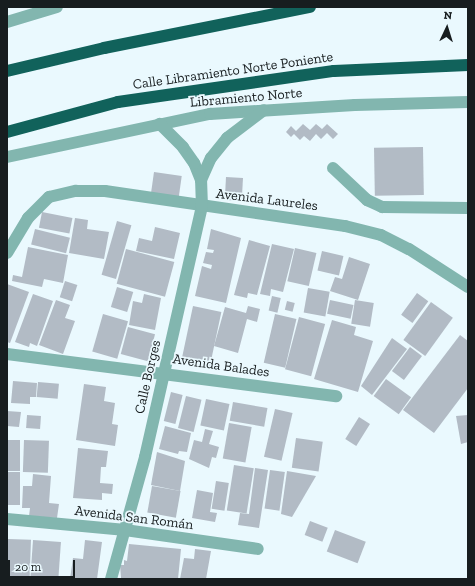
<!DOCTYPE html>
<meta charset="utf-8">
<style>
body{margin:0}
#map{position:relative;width:475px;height:586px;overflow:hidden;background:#eaf9fe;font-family:"Zilla Slab",serif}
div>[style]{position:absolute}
.building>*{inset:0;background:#b2bbc5;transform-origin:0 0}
.minor>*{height:12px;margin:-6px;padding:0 6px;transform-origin:6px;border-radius:6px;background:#82b6af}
.highway>*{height:12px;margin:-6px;padding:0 6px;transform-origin:6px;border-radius:6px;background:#11625b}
span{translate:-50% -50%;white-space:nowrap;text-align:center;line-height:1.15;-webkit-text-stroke:3.5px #eaf9fe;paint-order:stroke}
.street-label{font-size:14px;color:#171d1f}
.frame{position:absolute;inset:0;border:8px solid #171d1f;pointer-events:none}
.north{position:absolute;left:427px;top:8px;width:40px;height:40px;-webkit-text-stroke:3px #eaf9fe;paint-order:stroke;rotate:4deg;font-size:11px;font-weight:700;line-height:16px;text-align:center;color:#171d1f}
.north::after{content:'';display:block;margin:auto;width:14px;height:18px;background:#171d1f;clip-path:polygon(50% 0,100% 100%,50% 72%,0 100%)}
.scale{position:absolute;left:8px;top:560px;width:67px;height:18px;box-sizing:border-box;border:2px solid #171d1f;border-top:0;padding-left:5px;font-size:12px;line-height:14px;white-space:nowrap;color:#171d1f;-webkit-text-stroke:3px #eaf9fe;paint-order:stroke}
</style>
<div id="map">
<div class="building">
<i style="clip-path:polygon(303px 124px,310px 130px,316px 124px,322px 129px,327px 124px,338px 134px,333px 139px,327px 133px,321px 139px,316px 134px,310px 141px,304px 136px,300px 140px,294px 134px,291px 137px,286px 132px,291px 126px,296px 131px)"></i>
<i style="left:423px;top:147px;width:48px;height:49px;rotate:89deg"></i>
<i style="left:154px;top:172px;width:28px;height:21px;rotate:8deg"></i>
<i style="left:226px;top:177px;width:17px;height:23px;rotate:3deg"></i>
<i style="left:42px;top:212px;width:31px;height:16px;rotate:11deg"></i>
<i style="clip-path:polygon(75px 218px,88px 220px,87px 229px,109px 232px,104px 259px,69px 253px)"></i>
<i style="left:117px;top:221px;width:15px;height:56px;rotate:16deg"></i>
<i style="clip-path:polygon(155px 227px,180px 233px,174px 259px,136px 251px,139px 238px,152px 241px)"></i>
<i style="left:35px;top:229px;width:36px;height:16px;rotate:14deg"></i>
<i style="clip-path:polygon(211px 229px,241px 238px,226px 303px,195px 296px,202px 266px,211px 269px,212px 265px,203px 263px,206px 252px,213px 253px,214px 250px,207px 249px)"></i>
<i style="clip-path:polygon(249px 240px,270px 246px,257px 295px,248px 293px,247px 298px,234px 295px)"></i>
<i style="clip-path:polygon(272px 244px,294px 249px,283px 292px,271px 289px,270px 296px,260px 294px)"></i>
<i style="clip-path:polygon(28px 247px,68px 255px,63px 283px,44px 279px,42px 287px,12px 281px,13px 275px,22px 277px)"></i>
<i style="left:295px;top:248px;width:22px;height:34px;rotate:13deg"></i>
<i style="left:126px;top:249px;width:50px;height:36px;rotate:15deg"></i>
<i style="left:322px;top:251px;width:22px;height:20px;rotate:13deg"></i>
<i style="clip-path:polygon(349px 257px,370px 264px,358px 300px,330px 291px,335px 277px,342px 279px)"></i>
<i style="left:65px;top:281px;width:13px;height:17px;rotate:18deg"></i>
<i style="clip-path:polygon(7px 284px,29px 292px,10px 343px,7px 342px)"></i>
<i style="left:117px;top:287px;width:17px;height:21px;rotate:17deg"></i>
<i style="left:308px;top:288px;width:22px;height:25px;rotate:10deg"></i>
<i style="left:417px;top:293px;width:14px;height:27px;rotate:36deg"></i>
<i style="clip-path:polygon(33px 294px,53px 301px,37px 346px,30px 343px,29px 347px,15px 342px)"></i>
<i style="clip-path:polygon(144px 294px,161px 298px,155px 330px,129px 325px,133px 301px,142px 303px)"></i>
<i style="left:272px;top:296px;width:9px;height:15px;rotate:13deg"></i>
<i style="clip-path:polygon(56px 300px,70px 305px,65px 318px,75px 321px,63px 354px,39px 345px)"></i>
<i style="left:330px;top:300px;width:24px;height:14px;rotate:12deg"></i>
<i style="left:355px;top:300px;width:19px;height:24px;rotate:9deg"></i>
<i style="left:287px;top:301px;width:8px;height:9px;rotate:14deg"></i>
<i style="left:431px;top:302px;width:27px;height:47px;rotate:36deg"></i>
<i style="left:193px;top:306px;width:29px;height:56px;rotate:12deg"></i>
<i style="clip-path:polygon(248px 306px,260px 309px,257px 322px,247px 319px,238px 353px,214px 346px,225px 307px,246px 313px)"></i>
<i style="left:103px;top:314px;width:26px;height:39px;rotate:16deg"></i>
<i style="left:275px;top:314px;width:22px;height:50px;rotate:13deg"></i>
<i style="left:299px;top:317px;width:27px;height:54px;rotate:15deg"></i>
<i style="clip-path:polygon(332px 320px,356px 327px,354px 335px,373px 341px,358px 392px,314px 379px)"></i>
<i style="left:128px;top:327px;width:28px;height:28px;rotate:15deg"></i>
<i style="clip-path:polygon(460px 335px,468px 341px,468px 388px,434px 433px,403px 410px)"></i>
<i style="clip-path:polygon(392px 338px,407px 349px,372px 395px,361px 386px)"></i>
<i style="left:410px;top:347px;width:15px;height:30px;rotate:37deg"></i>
<i style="left:386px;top:379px;width:31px;height:21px;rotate:36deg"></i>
<i style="clip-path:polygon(13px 381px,37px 383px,36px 397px,30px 397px,30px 404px,11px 403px)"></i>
<i style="left:38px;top:382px;width:21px;height:15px;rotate:5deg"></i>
<i style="clip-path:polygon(84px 384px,106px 387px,104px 401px,115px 403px,112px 424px,118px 425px,115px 446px,76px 440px)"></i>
<i style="left:171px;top:392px;width:12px;height:30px;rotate:14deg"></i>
<i style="left:186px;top:396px;width:16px;height:33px;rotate:14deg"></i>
<i style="left:206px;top:399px;width:24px;height:27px;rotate:12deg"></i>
<i style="left:233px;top:402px;width:35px;height:19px;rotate:10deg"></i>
<i style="left:275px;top:409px;width:18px;height:49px;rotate:13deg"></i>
<i style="clip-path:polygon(7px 411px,21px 412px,19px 427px,7px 426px)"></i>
<i style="left:27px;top:415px;width:14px;height:13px;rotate:4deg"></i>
<i style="clip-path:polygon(468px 415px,468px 442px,461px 444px,456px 416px)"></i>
<i style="left:359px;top:417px;width:13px;height:26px;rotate:32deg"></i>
<i style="left:229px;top:423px;width:23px;height:36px;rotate:10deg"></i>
<i style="clip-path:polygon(165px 426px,191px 433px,187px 452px,179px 451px,178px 454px,159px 449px)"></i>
<i style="clip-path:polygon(205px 429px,213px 431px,209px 444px,219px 447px,216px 458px,212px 457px,209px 468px,189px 459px,194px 440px,202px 442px)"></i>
<i style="left:296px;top:438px;width:27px;height:30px;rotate:8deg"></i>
<i style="left:7px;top:440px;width:13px;height:31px"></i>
<i style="left:24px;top:440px;width:25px;height:32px;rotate:2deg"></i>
<i style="clip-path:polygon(78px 448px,108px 451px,106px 467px,101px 467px,100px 483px,113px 484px,112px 494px,102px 493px,102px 500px,73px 498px)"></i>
<i style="clip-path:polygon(157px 452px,185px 461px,180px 491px,151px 485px)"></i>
<i style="left:234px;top:465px;width:20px;height:46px;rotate:9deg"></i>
<i style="clip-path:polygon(255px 468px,268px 470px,259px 528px,238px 525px,240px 513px,249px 514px)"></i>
<i style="left:270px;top:470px;width:15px;height:39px;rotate:8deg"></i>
<i style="clip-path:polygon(287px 471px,316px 476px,292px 517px,281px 514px)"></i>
<i style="left:7px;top:472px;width:13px;height:33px"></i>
<i style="clip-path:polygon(33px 474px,51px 476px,49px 503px,59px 504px,57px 518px,29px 516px,30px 508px,22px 508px,23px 486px,32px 486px)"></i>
<i style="left:216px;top:481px;width:13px;height:28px;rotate:9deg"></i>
<i style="left:152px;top:486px;width:29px;height:27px;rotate:10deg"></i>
<i style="clip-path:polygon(197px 490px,213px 493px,210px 512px,217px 513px,215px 522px,192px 518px)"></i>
<i style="left:310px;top:521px;width:19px;height:15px;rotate:21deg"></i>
<i style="left:335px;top:530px;width:33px;height:23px;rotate:21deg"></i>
<i style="left:8px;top:539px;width:23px;height:40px;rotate:2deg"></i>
<i style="left:33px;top:540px;width:28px;height:39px;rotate:4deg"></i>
<i style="clip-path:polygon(85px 540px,102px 542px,97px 579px,70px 579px,73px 558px,83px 559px)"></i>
<i style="clip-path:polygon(129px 544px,181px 549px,178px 579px,121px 578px,120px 565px,124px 565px,124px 560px,127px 561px)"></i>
<i style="clip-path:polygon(195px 549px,211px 551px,206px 579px,180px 579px,184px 558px,194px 559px)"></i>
</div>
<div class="minor">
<i style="left:7px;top:22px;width:52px;rotate:-16.7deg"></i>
<i style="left:7px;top:157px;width:208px;rotate:-12deg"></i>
<i style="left:210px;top:114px;width:145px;rotate:-3.6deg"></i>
<i style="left:355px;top:105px;width:113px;rotate:-1.5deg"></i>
<i style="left:333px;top:168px;width:47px;rotate:43.3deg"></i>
<i style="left:367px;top:200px;width:17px;rotate:25deg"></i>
<i style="left:382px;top:207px;width:86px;rotate:0.7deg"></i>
<i style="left:201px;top:180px;width:24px;rotate:-66deg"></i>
<i style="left:211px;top:158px;width:26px;rotate:-51deg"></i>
<i style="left:227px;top:138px;width:46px;rotate:-37.1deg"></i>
<i style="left:7px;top:253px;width:41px;rotate:-59deg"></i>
<i style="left:28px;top:218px;width:30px;rotate:-45deg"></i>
<i style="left:49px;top:197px;width:28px;rotate:-13deg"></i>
<i style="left:76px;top:191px;width:29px"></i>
<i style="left:105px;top:191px;width:243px;rotate:8.3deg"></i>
<i style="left:345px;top:226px;width:37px;rotate:14deg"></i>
<i style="left:381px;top:235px;width:31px;rotate:27deg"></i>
<i style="left:409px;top:249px;width:70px;rotate:32.8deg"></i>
<i style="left:7px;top:354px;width:332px;rotate:7.3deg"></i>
<i style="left:7px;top:519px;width:119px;rotate:5.3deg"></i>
<i style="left:125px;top:530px;width:134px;rotate:8.1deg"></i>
<i style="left:111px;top:579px;width:127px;rotate:-74.4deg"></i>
<i style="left:145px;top:457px;width:256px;rotate:-77.2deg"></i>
<i style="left:202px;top:207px;width:27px;rotate:-92deg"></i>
<i style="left:201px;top:180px;width:18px;rotate:-112deg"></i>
<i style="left:194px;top:163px;width:19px;rotate:-125deg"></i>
<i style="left:183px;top:147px;width:33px;rotate:-135deg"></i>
</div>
<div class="highway">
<i style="left:7px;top:71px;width:100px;rotate:-13.3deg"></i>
<i style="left:104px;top:48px;width:210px;rotate:-11.3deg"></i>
<i style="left:7px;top:132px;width:115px;rotate:-15.1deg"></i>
<i style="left:118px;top:102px;width:218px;rotate:-8.2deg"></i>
<i style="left:334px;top:71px;width:134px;rotate:-2.6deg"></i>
</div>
<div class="street-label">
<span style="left:233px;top:71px;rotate:-8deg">Calle Libramiento Norte Poniente</span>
<span style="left:246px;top:98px;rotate:-5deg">Libramiento Norte</span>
<span style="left:267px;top:200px;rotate:7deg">Avenida Laureles</span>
<span style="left:221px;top:366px;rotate:8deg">Avenida Balades</span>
<span style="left:148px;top:377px;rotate:-77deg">Calle Borges</span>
<span style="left:134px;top:518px;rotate:7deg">Avenida San Román</span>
</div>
<div class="frame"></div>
<div class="north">N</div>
<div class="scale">20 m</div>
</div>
